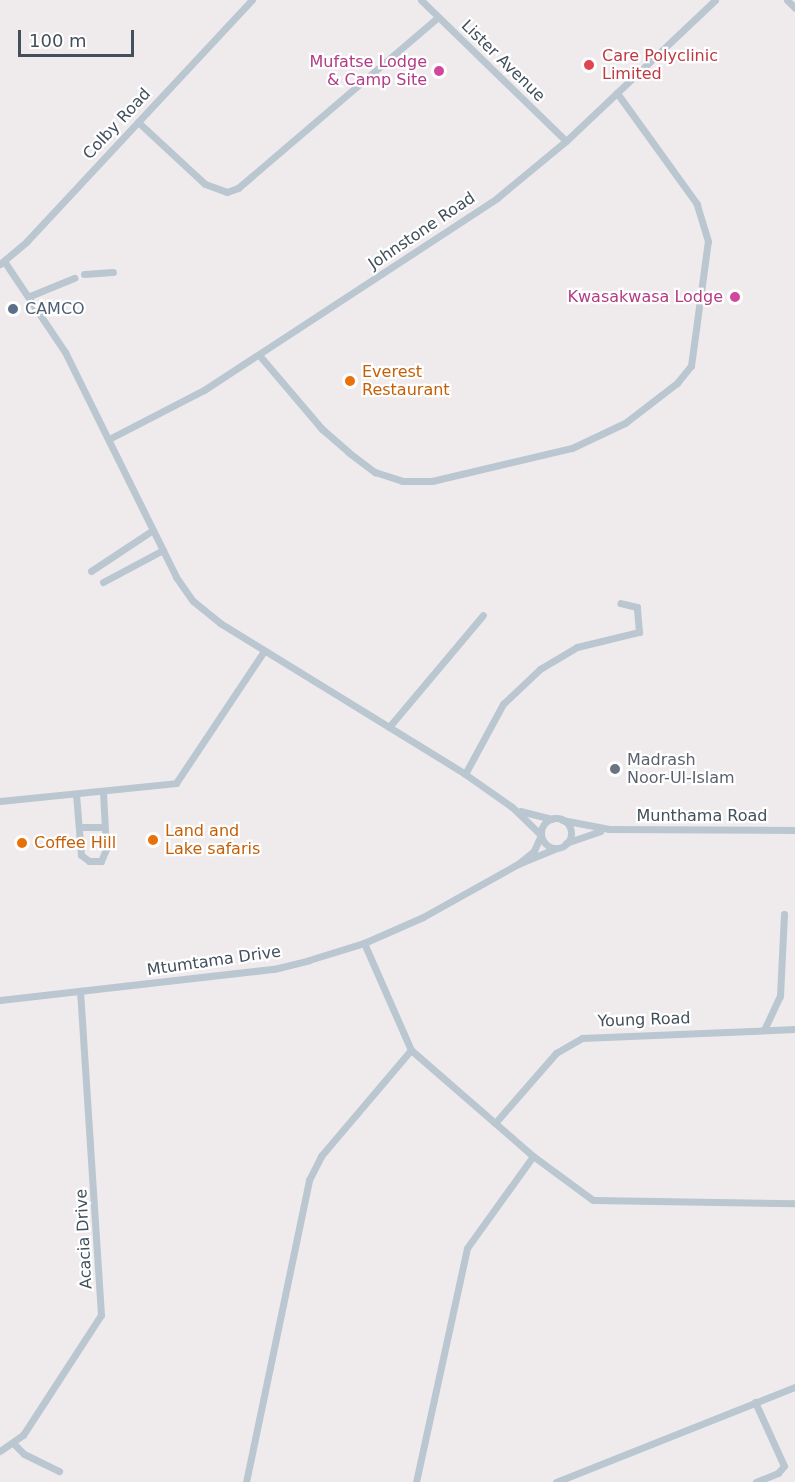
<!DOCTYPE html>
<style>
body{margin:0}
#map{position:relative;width:795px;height:1482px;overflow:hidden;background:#efebec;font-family:"DejaVu Sans",sans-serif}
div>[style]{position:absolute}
.street>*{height:7px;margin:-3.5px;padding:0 3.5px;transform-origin:3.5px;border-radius:3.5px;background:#bac7d1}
.street>.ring{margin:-3.5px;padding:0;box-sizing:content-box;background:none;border:7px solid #bac7d1;border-radius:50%}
.dots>*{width:16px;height:16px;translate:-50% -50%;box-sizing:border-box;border:3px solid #fff;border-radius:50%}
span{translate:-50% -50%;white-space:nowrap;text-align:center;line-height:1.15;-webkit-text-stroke:4.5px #fff;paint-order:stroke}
.health-label{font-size:16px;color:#be3a42}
.left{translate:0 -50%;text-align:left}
.street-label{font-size:16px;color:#42505c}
.hotel-label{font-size:16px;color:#b23c85}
.right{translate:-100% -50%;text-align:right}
.service-label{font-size:16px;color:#4e5e75}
.food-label{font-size:16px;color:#c56008}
.worship-label{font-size:16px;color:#5b616d}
.scale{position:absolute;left:18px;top:30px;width:116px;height:27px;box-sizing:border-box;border:3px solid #42505c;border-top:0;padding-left:8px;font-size:18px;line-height:21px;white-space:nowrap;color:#42505c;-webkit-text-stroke:4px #fff;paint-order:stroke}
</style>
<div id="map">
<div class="street">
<i style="left:421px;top:0;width:202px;rotate:44.2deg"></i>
<i style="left:787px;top:0;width:11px;rotate:45deg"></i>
<i style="left:138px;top:122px;width:91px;rotate:42.8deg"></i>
<i style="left:205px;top:184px;width:23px;rotate:20deg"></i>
<i style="left:227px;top:192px;width:12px;rotate:-20deg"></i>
<i style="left:238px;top:188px;width:263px;rotate:-40.5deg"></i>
<i style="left:4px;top:261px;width:110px;rotate:56.2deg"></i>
<i style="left:65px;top:352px;width:251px;rotate:63.7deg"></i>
<i style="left:176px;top:577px;width:29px;rotate:55deg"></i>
<i style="left:193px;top:601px;width:35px;rotate:39deg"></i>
<i style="left:220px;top:623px;width:288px;rotate:31.6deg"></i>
<i style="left:465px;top:774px;width:57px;rotate:35.1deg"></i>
<i style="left:512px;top:807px;width:40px;rotate:44deg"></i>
<i style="left:541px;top:835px;width:17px;rotate:114deg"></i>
<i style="left:534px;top:851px;width:21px;rotate:141deg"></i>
<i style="left:0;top:264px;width:35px;rotate:-40deg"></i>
<i style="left:27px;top:241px;width:330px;rotate:-47deg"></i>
<i style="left:84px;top:274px;width:29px;rotate:-4deg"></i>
<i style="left:30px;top:296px;width:48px;rotate:-22.2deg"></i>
<i style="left:259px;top:355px;width:97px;rotate:49.6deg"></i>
<i style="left:322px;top:429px;width:35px;rotate:41deg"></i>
<i style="left:348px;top:452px;width:34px;rotate:37deg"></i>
<i style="left:375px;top:472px;width:28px;rotate:18deg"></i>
<i style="left:402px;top:481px;width:30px"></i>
<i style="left:432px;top:481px;width:144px;rotate:-13.3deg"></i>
<i style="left:572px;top:448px;width:59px;rotate:-25.3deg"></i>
<i style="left:625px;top:423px;width:66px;rotate:-37.6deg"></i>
<i style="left:677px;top:383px;width:22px;rotate:-51deg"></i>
<i style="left:691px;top:366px;width:126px;rotate:-82.3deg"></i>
<i style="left:708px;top:241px;width:39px;rotate:-107deg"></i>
<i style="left:697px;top:204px;width:137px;rotate:-125.8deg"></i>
<i style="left:109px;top:439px;width:107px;rotate:-27.3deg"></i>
<i style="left:204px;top:390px;width:350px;rotate:-33.2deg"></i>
<i style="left:497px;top:198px;width:89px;rotate:-39.6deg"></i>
<i style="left:566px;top:141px;width:205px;rotate:-43.4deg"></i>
<i style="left:91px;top:571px;width:74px;rotate:-33.5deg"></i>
<i style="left:103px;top:582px;width:68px;rotate:-28.1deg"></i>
<i style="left:389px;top:727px;width:146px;rotate:-50deg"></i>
<i style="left:465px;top:774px;width:80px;rotate:-61.5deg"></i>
<i style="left:503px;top:704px;width:51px;rotate:-43.4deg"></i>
<i style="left:540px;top:669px;width:43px;rotate:-30.7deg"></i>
<i style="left:577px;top:647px;width:64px;rotate:-13.6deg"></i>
<i style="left:639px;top:632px;width:25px;rotate:-95deg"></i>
<i style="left:637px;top:607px;width:17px;rotate:-167deg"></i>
<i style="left:76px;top:794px;width:61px;rotate:85.3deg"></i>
<i style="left:81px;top:855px;width:10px;rotate:37deg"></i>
<i style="left:89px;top:861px;width:12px"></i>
<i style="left:101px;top:861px;width:13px;rotate:-67deg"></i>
<i style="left:106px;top:849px;width:58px;rotate:-93deg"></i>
<i style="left:0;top:801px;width:177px;rotate:-5.8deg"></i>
<i style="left:176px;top:783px;width:159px;rotate:-56.3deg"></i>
<i style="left:520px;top:811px;width:33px;rotate:14deg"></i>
<i class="ring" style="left:541px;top:818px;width:23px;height:23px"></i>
<i style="left:562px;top:820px;width:48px;rotate:10.8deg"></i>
<i style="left:609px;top:829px;width:186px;rotate:0.3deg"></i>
<i style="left:79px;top:827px;width:25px"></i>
<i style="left:566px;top:843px;width:36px;rotate:-19deg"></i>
<i style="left:364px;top:943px;width:117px;rotate:66.3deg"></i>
<i style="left:411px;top:1050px;width:162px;rotate:41deg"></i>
<i style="left:533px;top:1156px;width:74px;rotate:36.3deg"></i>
<i style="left:593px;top:1200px;width:202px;rotate:0.9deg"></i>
<i style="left:0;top:1000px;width:276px;rotate:-6.5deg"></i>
<i style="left:274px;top:969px;width:36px;rotate:-14deg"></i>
<i style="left:309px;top:960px;width:58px;rotate:-17.2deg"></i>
<i style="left:364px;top:943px;width:64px;rotate:-23.8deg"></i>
<i style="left:423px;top:917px;width:109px;rotate:-29.2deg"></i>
<i style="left:518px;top:864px;width:42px;rotate:-22.3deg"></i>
<i style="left:764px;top:1030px;width:38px;rotate:-65deg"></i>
<i style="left:780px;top:996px;width:82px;rotate:-87.2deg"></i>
<i style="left:495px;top:1123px;width:93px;rotate:-48.9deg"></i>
<i style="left:556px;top:1053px;width:30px;rotate:-30deg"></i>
<i style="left:582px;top:1038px;width:213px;rotate:-2.4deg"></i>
<i style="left:755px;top:1402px;width:70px;rotate:65.6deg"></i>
<i style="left:784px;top:1466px;width:9px;rotate:131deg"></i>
<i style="left:778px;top:1473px;width:24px;rotate:158deg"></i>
<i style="left:14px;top:1444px;width:14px;rotate:45deg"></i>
<i style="left:24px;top:1454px;width:39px;rotate:26deg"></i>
<i style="left:0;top:1451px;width:28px;rotate:-35deg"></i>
<i style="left:23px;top:1435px;width:143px;rotate:-57deg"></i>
<i style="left:101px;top:1315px;width:325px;rotate:-93.7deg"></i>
<i style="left:246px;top:1482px;width:309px;rotate:-78.2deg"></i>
<i style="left:309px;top:1180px;width:27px;rotate:-63deg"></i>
<i style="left:321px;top:1156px;width:139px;rotate:-49.7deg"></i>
<i style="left:416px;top:1482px;width:239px;rotate:-77.7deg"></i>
<i style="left:467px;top:1248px;width:113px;rotate:-54.3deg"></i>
<i style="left:556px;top:1482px;width:257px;rotate:-21.7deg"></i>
</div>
<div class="dots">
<i style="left:589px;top:65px;background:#e0444e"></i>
<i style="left:439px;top:71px;background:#d1479c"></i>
<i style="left:735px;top:297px;background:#d1479c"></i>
<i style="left:13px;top:309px;background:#5c6f8a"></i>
<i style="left:350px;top:381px;background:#e8710a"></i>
<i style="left:615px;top:769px;background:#6b7280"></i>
<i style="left:153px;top:840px;background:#e8710a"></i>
<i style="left:22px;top:843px;background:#e8710a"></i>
</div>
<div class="health-label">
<span class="left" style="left:602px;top:65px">Care Polyclinic<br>Limited</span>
</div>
<div class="street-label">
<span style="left:503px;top:61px;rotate:44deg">Lister Avenue</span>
<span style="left:117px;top:124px;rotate:-47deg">Colby Road</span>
<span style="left:422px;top:231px;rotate:-34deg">Johnstone Road</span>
<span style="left:702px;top:816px">Munthama Road</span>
<span style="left:214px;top:961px;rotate:-8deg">Mtumtama Drive</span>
<span style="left:644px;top:1020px;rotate:-2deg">Young Road</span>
<span style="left:84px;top:1239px;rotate:-93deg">Acacia Drive</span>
</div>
<div class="hotel-label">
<span class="right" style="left:427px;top:71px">Mufatse Lodge<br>&amp; Camp Site</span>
<span class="right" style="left:723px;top:297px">Kwasakwasa Lodge</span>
</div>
<div class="service-label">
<span class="left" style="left:25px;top:309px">CAMCO</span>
</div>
<div class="food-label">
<span class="left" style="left:362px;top:381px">Everest<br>Restaurant</span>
<span class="left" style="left:165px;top:840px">Land and<br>Lake safaris</span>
<span class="left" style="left:34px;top:843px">Coffee Hill</span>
</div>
<div class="worship-label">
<span class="left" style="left:627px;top:769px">Madrash<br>Noor-Ul-Islam</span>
</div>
<div class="scale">100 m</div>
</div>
